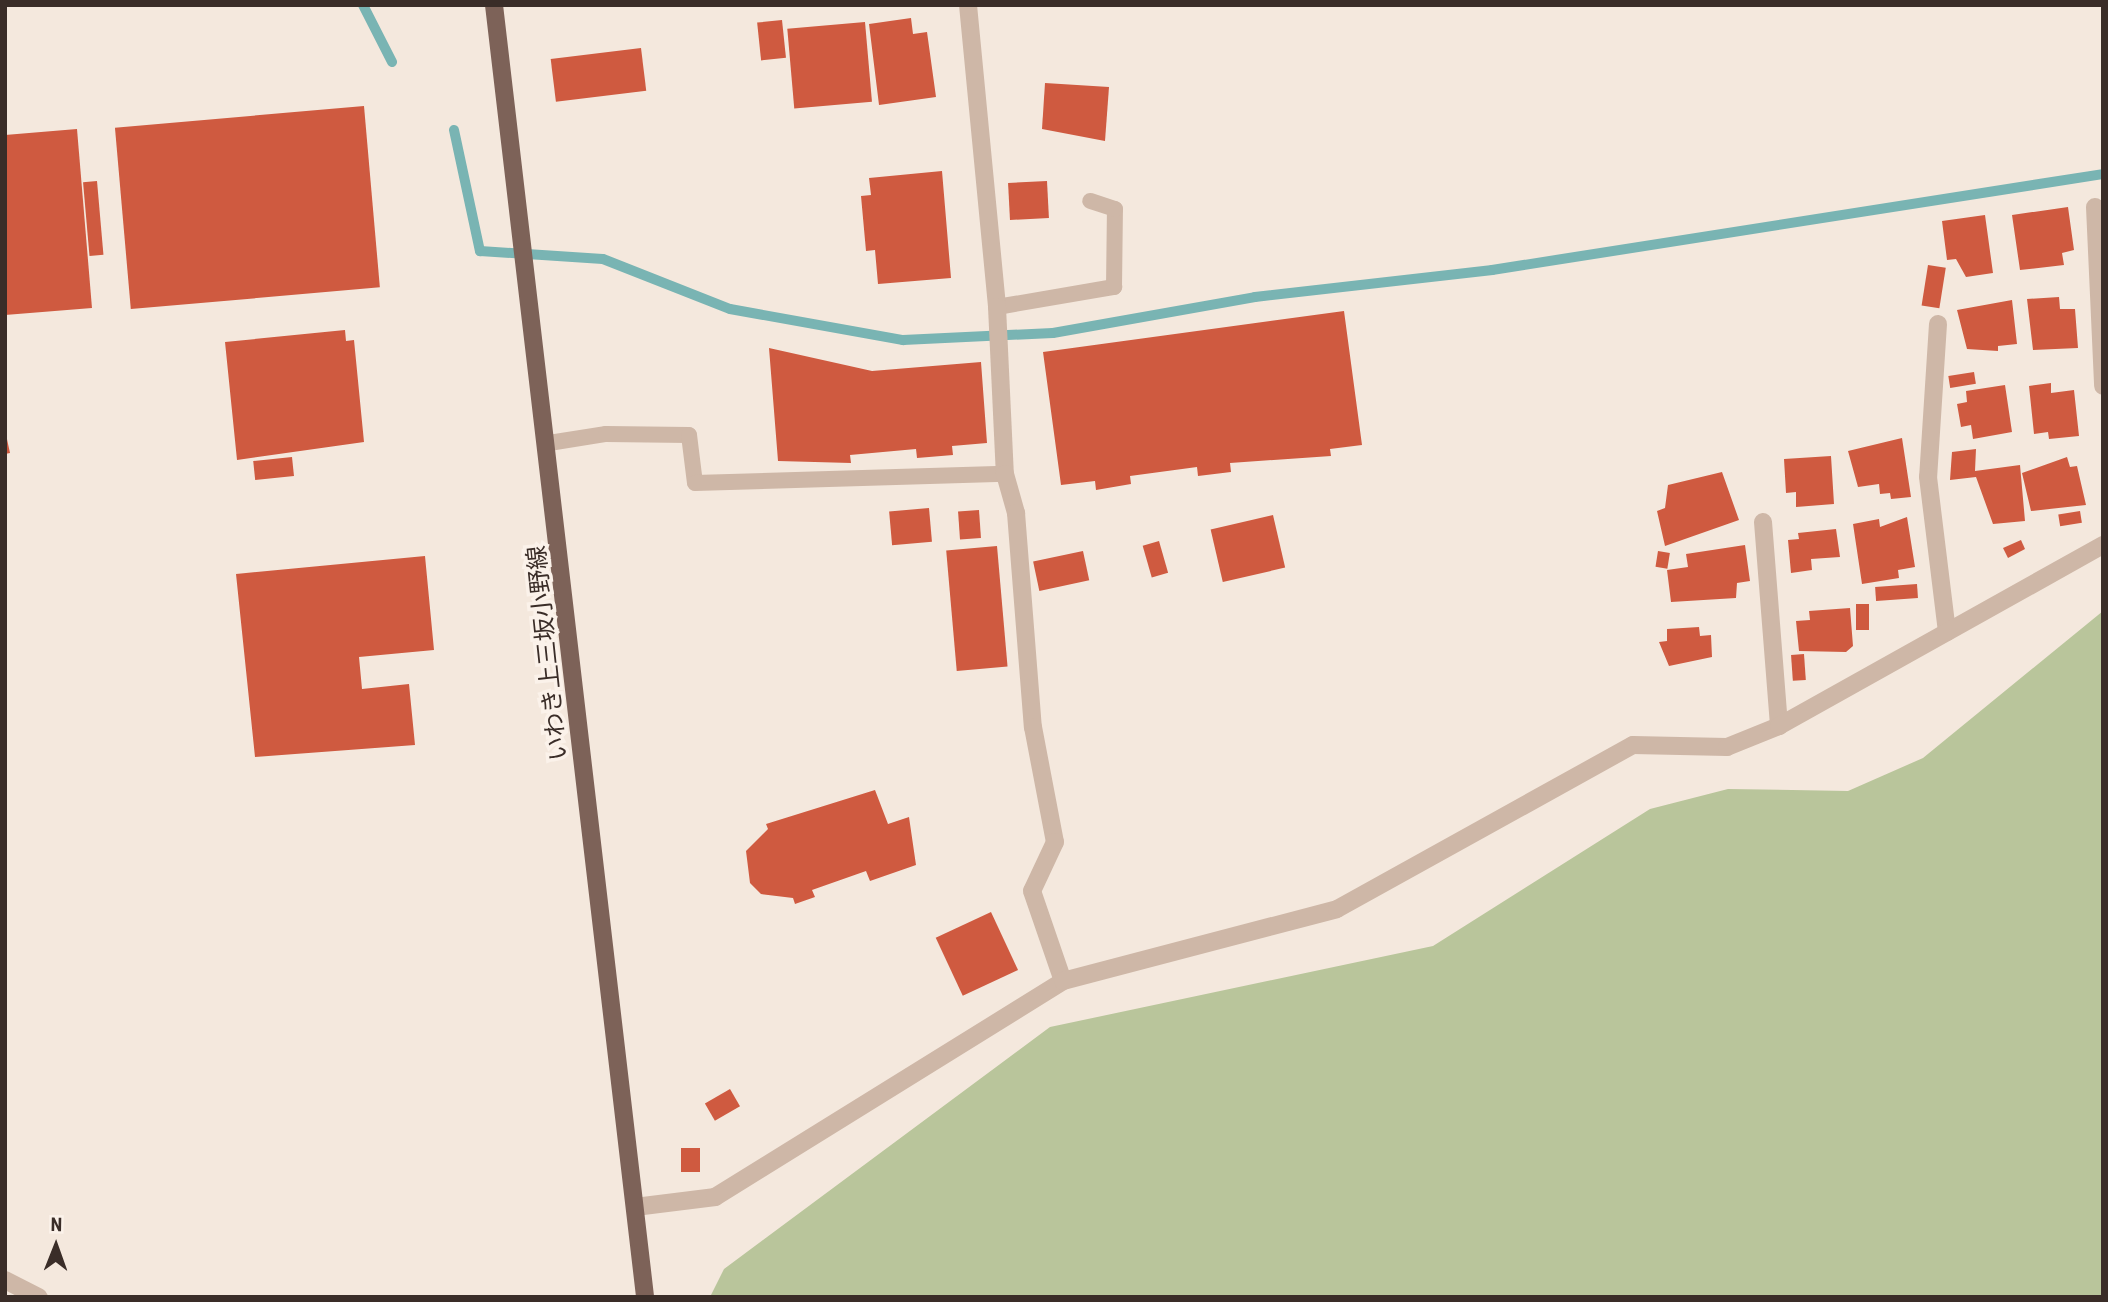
<!DOCTYPE html>
<meta charset="utf-8">
<style>
body{margin:0}
#map{position:relative;width:2108px;height:1302px;overflow:hidden;background:#f4e8dd;font-family:"Roboto Condensed","Noto Sans JP",sans-serif}
div>[style]{position:absolute}
.green>*{inset:0;background:#b9c59b}
.stream>*{height:10px;margin:-5px;padding:0 5px;transform-origin:5px;border-radius:5px;background:#79b4b3}
.building>*{inset:0;background:#cf5a40;transform-origin:0 0}
.service>*{height:16px;margin:-8px;padding:0 8px;transform-origin:8px;border-radius:8px;background:#ceb7a7}
.minor>*{height:18px;margin:-9px;padding:0 9px;transform-origin:9px;border-radius:9px;background:#ceb7a7}
.primary>*{height:18px;margin:-9px;padding:0 9px;transform-origin:9px;border-radius:9px;background:#7d6258}
span{translate:-50% -50%;white-space:nowrap;text-align:center;line-height:1.15;-webkit-text-stroke:7px #fbf2ea;paint-order:stroke}
.street-label{font-size:24px;color:#3a2d28}
.frame{position:absolute;inset:0;border:7px solid #3a2d28;pointer-events:none}
.north{position:absolute;left:21px;top:1211px;width:70px;height:70px;-webkit-text-stroke:5px #fbf2ea;paint-order:stroke;rotate:1deg;font-size:19px;font-weight:700;line-height:28px;text-align:center;color:#3a2d28}
.north::after{content:'';display:block;margin:auto;width:24px;height:32px;background:#3a2d28;clip-path:polygon(50% 0,100% 100%,50% 72%,0 100%)}
</style>
<div id="map">
<div class="green">
<i style="clip-path:polygon(2103px 611px,2103px 1297px,710px 1297px,724px 1269px,1050px 1027px,1433px 946px,1650px 809px,1728px 789px,1848px 791px,1923px 758px)"></i>
</div>
<div class="stream">
<i style="left:363px;top:5px;width:64px;rotate:63deg"></i>
<i style="left:454px;top:130px;width:124px;rotate:77.9deg"></i>
<i style="left:480px;top:251px;width:123px;rotate:3.7deg"></i>
<i style="left:603px;top:259px;width:136px;rotate:21.5deg"></i>
<i style="left:730px;top:309px;width:176px;rotate:10.2deg"></i>
<i style="left:903px;top:340px;width:150px;rotate:-2.7deg"></i>
<i style="left:1053px;top:333px;width:205px;rotate:-10.1deg"></i>
<i style="left:1255px;top:297px;width:239px;rotate:-6.5deg"></i>
<i style="left:1492px;top:270px;width:618px;rotate:-8.93deg"></i>
</div>
<div class="building">
<i style="clip-path:polygon(911px 18px,913px 34px,927px 32px,936px 97px,879px 105px,869px 24px)"></i>
<i style="left:782px;top:20px;width:38px;height:25px;rotate:84deg"></i>
<i style="left:865px;top:22px;width:80px;height:78px;rotate:85deg"></i>
<i style="left:641px;top:48px;width:43px;height:91px;rotate:83deg"></i>
<i style="clip-path:polygon(1045px 83px,1109px 87px,1105px 141px,1042px 129px)"></i>
<i style="left:364px;top:106px;width:182px;height:250px;rotate:85deg"></i>
<i style="clip-path:polygon(77px 129px,92px 308px,5px 315px,5px 135px)"></i>
<i style="clip-path:polygon(942px 171px,951px 278px,878px 284px,875px 250px,866px 251px,861px 196px,871px 195px,869px 178px)"></i>
<i style="left:97px;top:181px;width:74px;height:14px;rotate:85deg"></i>
<i style="left:1047px;top:181px;width:37px;height:39px;rotate:87deg"></i>
<i style="clip-path:polygon(2068px 207px,2074px 250px,2062px 253px,2064px 265px,2020px 270px,2012px 215px)"></i>
<i style="clip-path:polygon(1985px 215px,1993px 273px,1966px 277px,1956px 259px,1947px 260px,1942px 221px)"></i>
<i style="left:1928px;top:265px;width:18px;height:41px;rotate:9deg"></i>
<i style="clip-path:polygon(2059px 297px,2060px 309px,2075px 309px,2078px 348px,2033px 350px,2027px 299px)"></i>
<i style="clip-path:polygon(2012px 300px,2017px 344px,1998px 346px,1998px 351px,1967px 349px,1957px 310px)"></i>
<i style="clip-path:polygon(1344px 311px,1362px 445px,1330px 449px,1331px 456px,1230px 463px,1231px 472px,1198px 476px,1197px 467px,1130px 476px,1131px 484px,1096px 490px,1095px 481px,1061px 485px,1043px 352px)"></i>
<i style="clip-path:polygon(345px 330px,346px 341px,354px 340px,364px 442px,237px 460px,225px 342px)"></i>
<i style="clip-path:polygon(769px 348px,872px 371px,981px 362px,987px 443px,952px 446px,953px 455px,917px 458px,916px 449px,850px 455px,851px 463px,778px 461px)"></i>
<i style="left:1974px;top:372px;width:12px;height:26px;rotate:81deg"></i>
<i style="clip-path:polygon(2051px 383px,2051px 393px,2074px 390px,2079px 436px,2049px 439px,2048px 432px,2034px 434px,2029px 386px)"></i>
<i style="clip-path:polygon(2005px 385px,2012px 432px,1973px 439px,1971px 425px,1961px 427px,1957px 404px,1967px 402px,1966px 391px)"></i>
<i style="clip-path:polygon(5px 430px,10px 453px,5px 454px)"></i>
<i style="clip-path:polygon(1902px 438px,1911px 497px,1891px 499px,1890px 493px,1880px 494px,1879px 484px,1858px 487px,1848px 451px)"></i>
<i style="clip-path:polygon(1976px 449px,1975px 471px,2020px 465px,2025px 521px,1993px 524px,1976px 477px,1950px 480px,1952px 452px)"></i>
<i style="clip-path:polygon(1831px 456px,1834px 504px,1796px 507px,1796px 492px,1786px 493px,1784px 459px)"></i>
<i style="left:292px;top:457px;width:19px;height:39px;rotate:84deg"></i>
<i style="clip-path:polygon(2067px 457px,2070px 467px,2077px 466px,2086px 505px,2031px 511px,2022px 473px)"></i>
<i style="clip-path:polygon(1722px 472px,1739px 520px,1665px 546px,1657px 511px,1665px 508px,1668px 485px)"></i>
<i style="left:929px;top:508px;width:34px;height:40px;rotate:85deg"></i>
<i style="left:979px;top:510px;width:28px;height:21px;rotate:86deg"></i>
<i style="left:2080px;top:511px;width:12px;height:22px;rotate:81deg"></i>
<i style="left:1273px;top:515px;width:54px;height:64px;rotate:77deg"></i>
<i style="clip-path:polygon(1907px 517px,1915px 567px,1898px 570px,1899px 578px,1862px 584px,1853px 524px,1879px 519px,1880px 527px)"></i>
<i style="clip-path:polygon(1836px 529px,1840px 557px,1811px 559px,1812px 570px,1791px 573px,1788px 540px,1799px 539px,1798px 533px)"></i>
<i style="clip-path:polygon(2021px 540px,2025px 549px,2008px 558px,2003px 548px)"></i>
<i style="left:1159px;top:541px;width:33px;height:17px;rotate:74deg"></i>
<i style="clip-path:polygon(1745px 545px,1750px 581px,1737px 583px,1736px 598px,1671px 602px,1667px 570px,1688px 567px,1686px 554px)"></i>
<i style="left:997px;top:546px;width:121px;height:51px;rotate:85deg"></i>
<i style="left:1083px;top:551px;width:30px;height:51px;rotate:78deg"></i>
<i style="left:1658px;top:551px;width:12px;height:16px;rotate:9deg"></i>
<i style="clip-path:polygon(425px 556px,434px 650px,359px 657px,362px 689px,409px 684px,415px 745px,255px 757px,236px 574px)"></i>
<i style="left:1917px;top:584px;width:14px;height:42px;rotate:86deg"></i>
<i style="left:1856px;top:604px;width:13px;height:26px"></i>
<i style="clip-path:polygon(1850px 608px,1853px 646px,1846px 652px,1799px 651px,1796px 621px,1810px 620px,1809px 611px)"></i>
<i style="clip-path:polygon(1699px 627px,1700px 636px,1711px 635px,1712px 657px,1669px 666px,1659px 642px,1667px 641px,1667px 629px)"></i>
<i style="left:1804px;top:654px;width:26px;height:13px;rotate:86deg"></i>
<i style="clip-path:polygon(875px 790px,888px 824px,909px 817px,916px 865px,870px 881px,866px 871px,812px 890px,815px 897px,795px 904px,793px 898px,761px 894px,750px 883px,746px 851px,768px 829px,766px 824px)"></i>
<i style="left:991px;top:912px;width:64px;height:61px;rotate:65deg"></i>
<i style="left:730px;top:1089px;width:20px;height:29px;rotate:60deg"></i>
<i style="left:681px;top:1148px;width:19px;height:24px"></i>
</div>
<div class="service">
<i style="left:997px;top:307px;width:119px;rotate:-9.7deg"></i>
<i style="left:1114px;top:287px;width:78px;rotate:-89.3deg"></i>
<i style="left:1115px;top:209px;width:26px;rotate:-162deg"></i>
<i style="left:549px;top:443px;width:58px;rotate:-9deg"></i>
<i style="left:606px;top:434px;width:83px;rotate:0.7deg"></i>
<i style="left:689px;top:435px;width:48px;rotate:82.9deg"></i>
<i style="left:695px;top:483px;width:310px;rotate:-1.7deg"></i>
</div>
<div class="minor">
<i style="left:968px;top:5px;width:303px;rotate:84.5deg"></i>
<i style="left:997px;top:307px;width:167px;rotate:87.3deg"></i>
<i style="left:1005px;top:474px;width:41px;rotate:74.2deg"></i>
<i style="left:1016px;top:513px;width:215px;rotate:85.5deg"></i>
<i style="left:1033px;top:727px;width:117px;rotate:79.2deg"></i>
<i style="left:1055px;top:842px;width:54px;rotate:115.1deg"></i>
<i style="left:1032px;top:891px;width:95px;rotate:71deg"></i>
<i style="left:2095px;top:207px;width:179px;rotate:87.4deg"></i>
<i style="left:1938px;top:324px;width:153px;rotate:93.7deg"></i>
<i style="left:1928px;top:477px;width:156px;rotate:83deg"></i>
<i style="left:1763px;top:522px;width:205px;rotate:85.5deg"></i>
<i style="left:635px;top:1207px;width:81px;rotate:-7.1deg"></i>
<i style="left:715px;top:1197px;width:410px;rotate:-31.8deg"></i>
<i style="left:1063px;top:981px;width:283px;rotate:-14.7deg"></i>
<i style="left:1337px;top:909px;width:338px;rotate:-29deg"></i>
<i style="left:1633px;top:745px;width:94px;rotate:1.2deg"></i>
<i style="left:1727px;top:747px;width:56px;rotate:-22deg"></i>
<i style="left:1779px;top:726px;width:371px;rotate:-29.2deg"></i>
<i style="left:5px;top:1280px;width:38px;rotate:27deg"></i>
</div>
<div class="primary">
<i style="left:494px;top:5px;width:1301px;rotate:83.33deg"></i>
</div>
<div class="street-label">
<span style="left:548px;top:653px;rotate:-96deg">いわき上三坂小野線</span>
</div>
<div class="frame"></div>
<div class="north">N</div>
</div>
